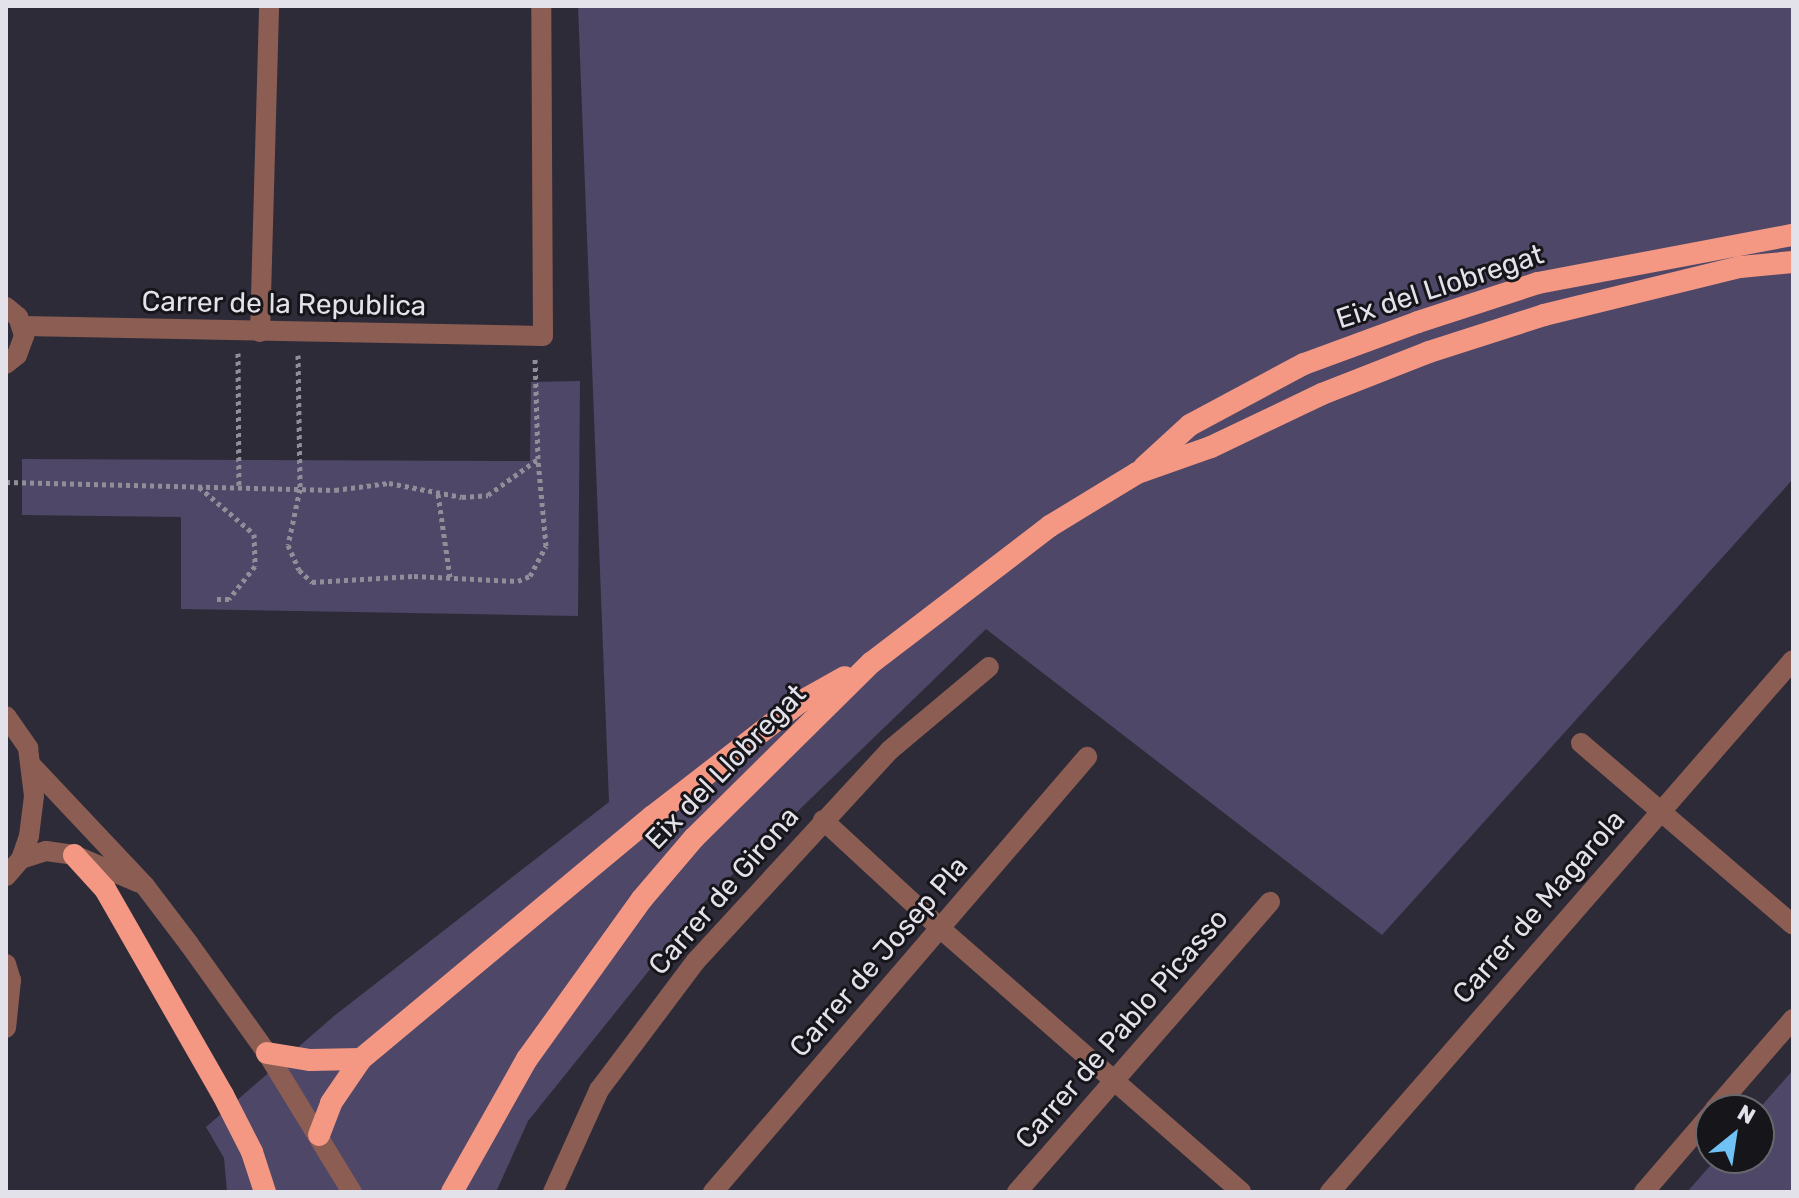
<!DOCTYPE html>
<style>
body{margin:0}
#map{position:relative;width:1799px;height:1198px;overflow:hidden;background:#2e2b38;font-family:Rubik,sans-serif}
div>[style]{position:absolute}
.green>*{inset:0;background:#4e4767}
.path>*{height:5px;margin-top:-2.5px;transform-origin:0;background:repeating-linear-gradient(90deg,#908e98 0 4px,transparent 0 8px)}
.pedestrian>*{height:20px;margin:-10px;padding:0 10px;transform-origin:10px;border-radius:10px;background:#8b5d53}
.minor>*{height:20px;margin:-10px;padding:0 10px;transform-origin:10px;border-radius:10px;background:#8b5d53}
.tertiary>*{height:20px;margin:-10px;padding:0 10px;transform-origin:10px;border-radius:10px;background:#8b5d53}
.trunk>*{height:22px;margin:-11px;padding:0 11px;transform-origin:11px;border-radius:11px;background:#f49883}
span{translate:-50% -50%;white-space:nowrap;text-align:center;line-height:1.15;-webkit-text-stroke:6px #16151a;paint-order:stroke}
.street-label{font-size:28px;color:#e3e1ea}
.frame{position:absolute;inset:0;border:8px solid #e3e1ea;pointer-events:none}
.north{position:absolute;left:1695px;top:1094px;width:80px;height:80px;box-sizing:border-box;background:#16151a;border:2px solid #68676d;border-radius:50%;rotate:30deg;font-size:22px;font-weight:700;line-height:32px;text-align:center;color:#e3e1ea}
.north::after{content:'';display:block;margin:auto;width:28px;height:36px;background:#70c1f4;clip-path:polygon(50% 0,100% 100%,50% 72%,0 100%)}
</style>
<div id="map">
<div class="green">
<i style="clip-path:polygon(578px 6px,1793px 6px,1793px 479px,1382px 935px,986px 629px,705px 901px,528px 1121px,496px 1192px,227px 1192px,224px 1158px,206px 1127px,334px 1016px,609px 802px)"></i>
<i style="clip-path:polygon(580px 381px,578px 616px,181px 609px,181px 517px,22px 515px,22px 459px,530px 461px,531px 382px)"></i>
<i style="clip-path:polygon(1793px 1070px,1793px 1192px,1687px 1192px,1717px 1158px,1759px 1158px,1758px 1110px)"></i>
</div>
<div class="path">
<i style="left:238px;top:353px;width:135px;rotate:89.6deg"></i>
<i style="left:298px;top:355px;width:134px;rotate:89.1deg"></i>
<i style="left:300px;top:489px;width:57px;rotate:102.1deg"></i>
<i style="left:288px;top:545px;width:27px;rotate:66deg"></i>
<i style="left:299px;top:570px;width:18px;rotate:43deg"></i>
<i style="left:312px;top:582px;width:102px;rotate:-3.4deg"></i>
<i style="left:414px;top:576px;width:104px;rotate:2.8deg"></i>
<i style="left:518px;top:581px;width:13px;rotate:-23deg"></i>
<i style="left:530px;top:576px;width:34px;rotate:-62deg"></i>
<i style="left:546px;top:546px;width:86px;rotate:-95.3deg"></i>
<i style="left:6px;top:482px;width:329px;rotate:1.4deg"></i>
<i style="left:335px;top:490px;width:54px;rotate:-7.4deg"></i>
<i style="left:389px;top:483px;width:74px;rotate:10.9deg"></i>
<i style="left:462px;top:497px;width:26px;rotate:-4deg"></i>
<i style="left:488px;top:495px;width:62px;rotate:-35.8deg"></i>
<i style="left:538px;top:459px;width:100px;rotate:-91.7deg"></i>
<i style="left:199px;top:487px;width:72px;rotate:40.5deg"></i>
<i style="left:254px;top:534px;width:32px;rotate:88deg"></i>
<i style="left:255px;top:566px;width:42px;rotate:128.2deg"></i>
<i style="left:229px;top:599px;width:13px;rotate:180deg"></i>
<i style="left:438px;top:494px;width:84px;rotate:81.8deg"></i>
</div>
<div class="pedestrian">
<i style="left:823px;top:820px;width:161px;rotate:42.7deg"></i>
</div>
<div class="minor">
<i style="left:6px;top:307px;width:16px;rotate:40deg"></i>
<i style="left:18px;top:317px;width:20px;rotate:72deg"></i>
<i style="left:24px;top:336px;width:20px;rotate:110deg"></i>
<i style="left:17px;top:355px;width:14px;rotate:141deg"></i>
<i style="left:23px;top:326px;width:520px;rotate:1.1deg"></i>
<i style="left:543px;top:336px;width:330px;rotate:-90.3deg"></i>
<i style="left:260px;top:332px;width:326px;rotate:-88.4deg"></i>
<i style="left:1581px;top:743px;width:279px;rotate:40.6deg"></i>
<i style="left:941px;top:929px;width:399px;rotate:41.2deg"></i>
<i style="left:6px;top:964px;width:17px;rotate:73deg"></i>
<i style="left:11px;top:980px;width:48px;rotate:95.9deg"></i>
<i style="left:1714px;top:1110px;width:121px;rotate:-49deg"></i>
<i style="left:553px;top:1192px;width:112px;rotate:-65.7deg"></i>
<i style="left:599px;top:1090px;width:160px;rotate:-53.1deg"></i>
<i style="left:695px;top:962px;width:288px;rotate:-47.4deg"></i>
<i style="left:890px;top:750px;width:129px;rotate:-40deg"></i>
<i style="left:713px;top:1192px;width:574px;rotate:-49.31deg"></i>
<i style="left:1017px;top:1192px;width:385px;rotate:-48.9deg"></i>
<i style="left:1330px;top:1192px;width:705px;rotate:-48.97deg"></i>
<i style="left:1644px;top:1192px;width:103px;rotate:-49.3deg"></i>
</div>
<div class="tertiary">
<i style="left:6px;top:716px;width:39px;rotate:55deg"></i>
<i style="left:28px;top:748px;width:48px;rotate:82.9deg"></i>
<i style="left:34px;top:796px;width:40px;rotate:97.1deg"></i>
<i style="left:29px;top:836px;width:24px;rotate:109deg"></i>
<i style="left:21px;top:859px;width:23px;rotate:131deg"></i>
<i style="left:32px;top:766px;width:165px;rotate:46.7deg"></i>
<i style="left:145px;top:886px;width:73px;rotate:52.8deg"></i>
<i style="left:189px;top:944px;width:134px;rotate:54.4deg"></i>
<i style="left:267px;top:1053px;width:163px;rotate:58.6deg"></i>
<i style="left:21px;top:859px;width:26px;rotate:-18deg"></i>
<i style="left:46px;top:851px;width:28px;rotate:8deg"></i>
<i style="left:74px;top:855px;width:69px;rotate:23.2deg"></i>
</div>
<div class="trunk">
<i style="left:1144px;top:467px;width:62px;rotate:-42.4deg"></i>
<i style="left:1190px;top:425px;width:129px;rotate:-28.2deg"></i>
<i style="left:1304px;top:364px;width:121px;rotate:-20.2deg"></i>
<i style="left:1418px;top:322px;width:126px;rotate:-18deg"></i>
<i style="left:1538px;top:283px;width:259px;rotate:-10.7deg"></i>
<i style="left:74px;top:855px;width:46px;rotate:47.6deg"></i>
<i style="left:105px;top:889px;width:237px;rotate:60.2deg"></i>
<i style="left:223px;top:1095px;width:64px;rotate:63deg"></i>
<i style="left:252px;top:1152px;width:42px;rotate:72deg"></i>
<i style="left:267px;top:1053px;width:44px;rotate:9.2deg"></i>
<i style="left:310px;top:1060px;width:51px;rotate:-1.1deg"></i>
<i style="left:319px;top:1135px;width:34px;rotate:-69deg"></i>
<i style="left:331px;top:1103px;width:53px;rotate:-55.7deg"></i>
<i style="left:361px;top:1059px;width:380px;rotate:-39.8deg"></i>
<i style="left:653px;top:816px;width:186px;rotate:-37.8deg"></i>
<i style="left:800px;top:702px;width:51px;rotate:-29.1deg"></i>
<i style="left:452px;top:1192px;width:153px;rotate:-60.6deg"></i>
<i style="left:527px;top:1059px;width:197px;rotate:-54.3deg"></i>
<i style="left:642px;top:899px;width:80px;rotate:-49.6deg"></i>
<i style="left:694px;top:838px;width:249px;rotate:-44.7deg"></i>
<i style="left:871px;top:663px;width:225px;rotate:-37.4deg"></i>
<i style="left:1050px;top:526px;width:102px;rotate:-31.3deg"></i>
<i style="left:1137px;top:473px;width:78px;rotate:-19.4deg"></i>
<i style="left:1211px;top:447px;width:123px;rotate:-25.5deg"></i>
<i style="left:1322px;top:394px;width:115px;rotate:-21.4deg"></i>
<i style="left:1429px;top:352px;width:121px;rotate:-17.8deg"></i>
<i style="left:1544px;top:315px;width:202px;rotate:-13.8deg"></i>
<i style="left:1740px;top:267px;width:53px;rotate:-5.4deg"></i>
</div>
<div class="street-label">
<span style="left:1440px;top:287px;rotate:-18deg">Eix del Llobregat</span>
<span style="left:284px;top:304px;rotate:1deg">Carrer de la Republica</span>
<span style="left:726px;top:767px;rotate:-46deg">Eix del Llobregat</span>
<span style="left:724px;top:891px;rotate:-49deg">Carrer de Girona</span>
<span style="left:1539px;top:907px;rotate:-49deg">Carrer de Magarola</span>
<span style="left:879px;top:957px;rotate:-49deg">Carrer de Josep Pla</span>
<span style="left:1122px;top:1029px;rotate:-49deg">Carrer de Pablo Picasso</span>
</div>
<div class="frame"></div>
<div class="north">N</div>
</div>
